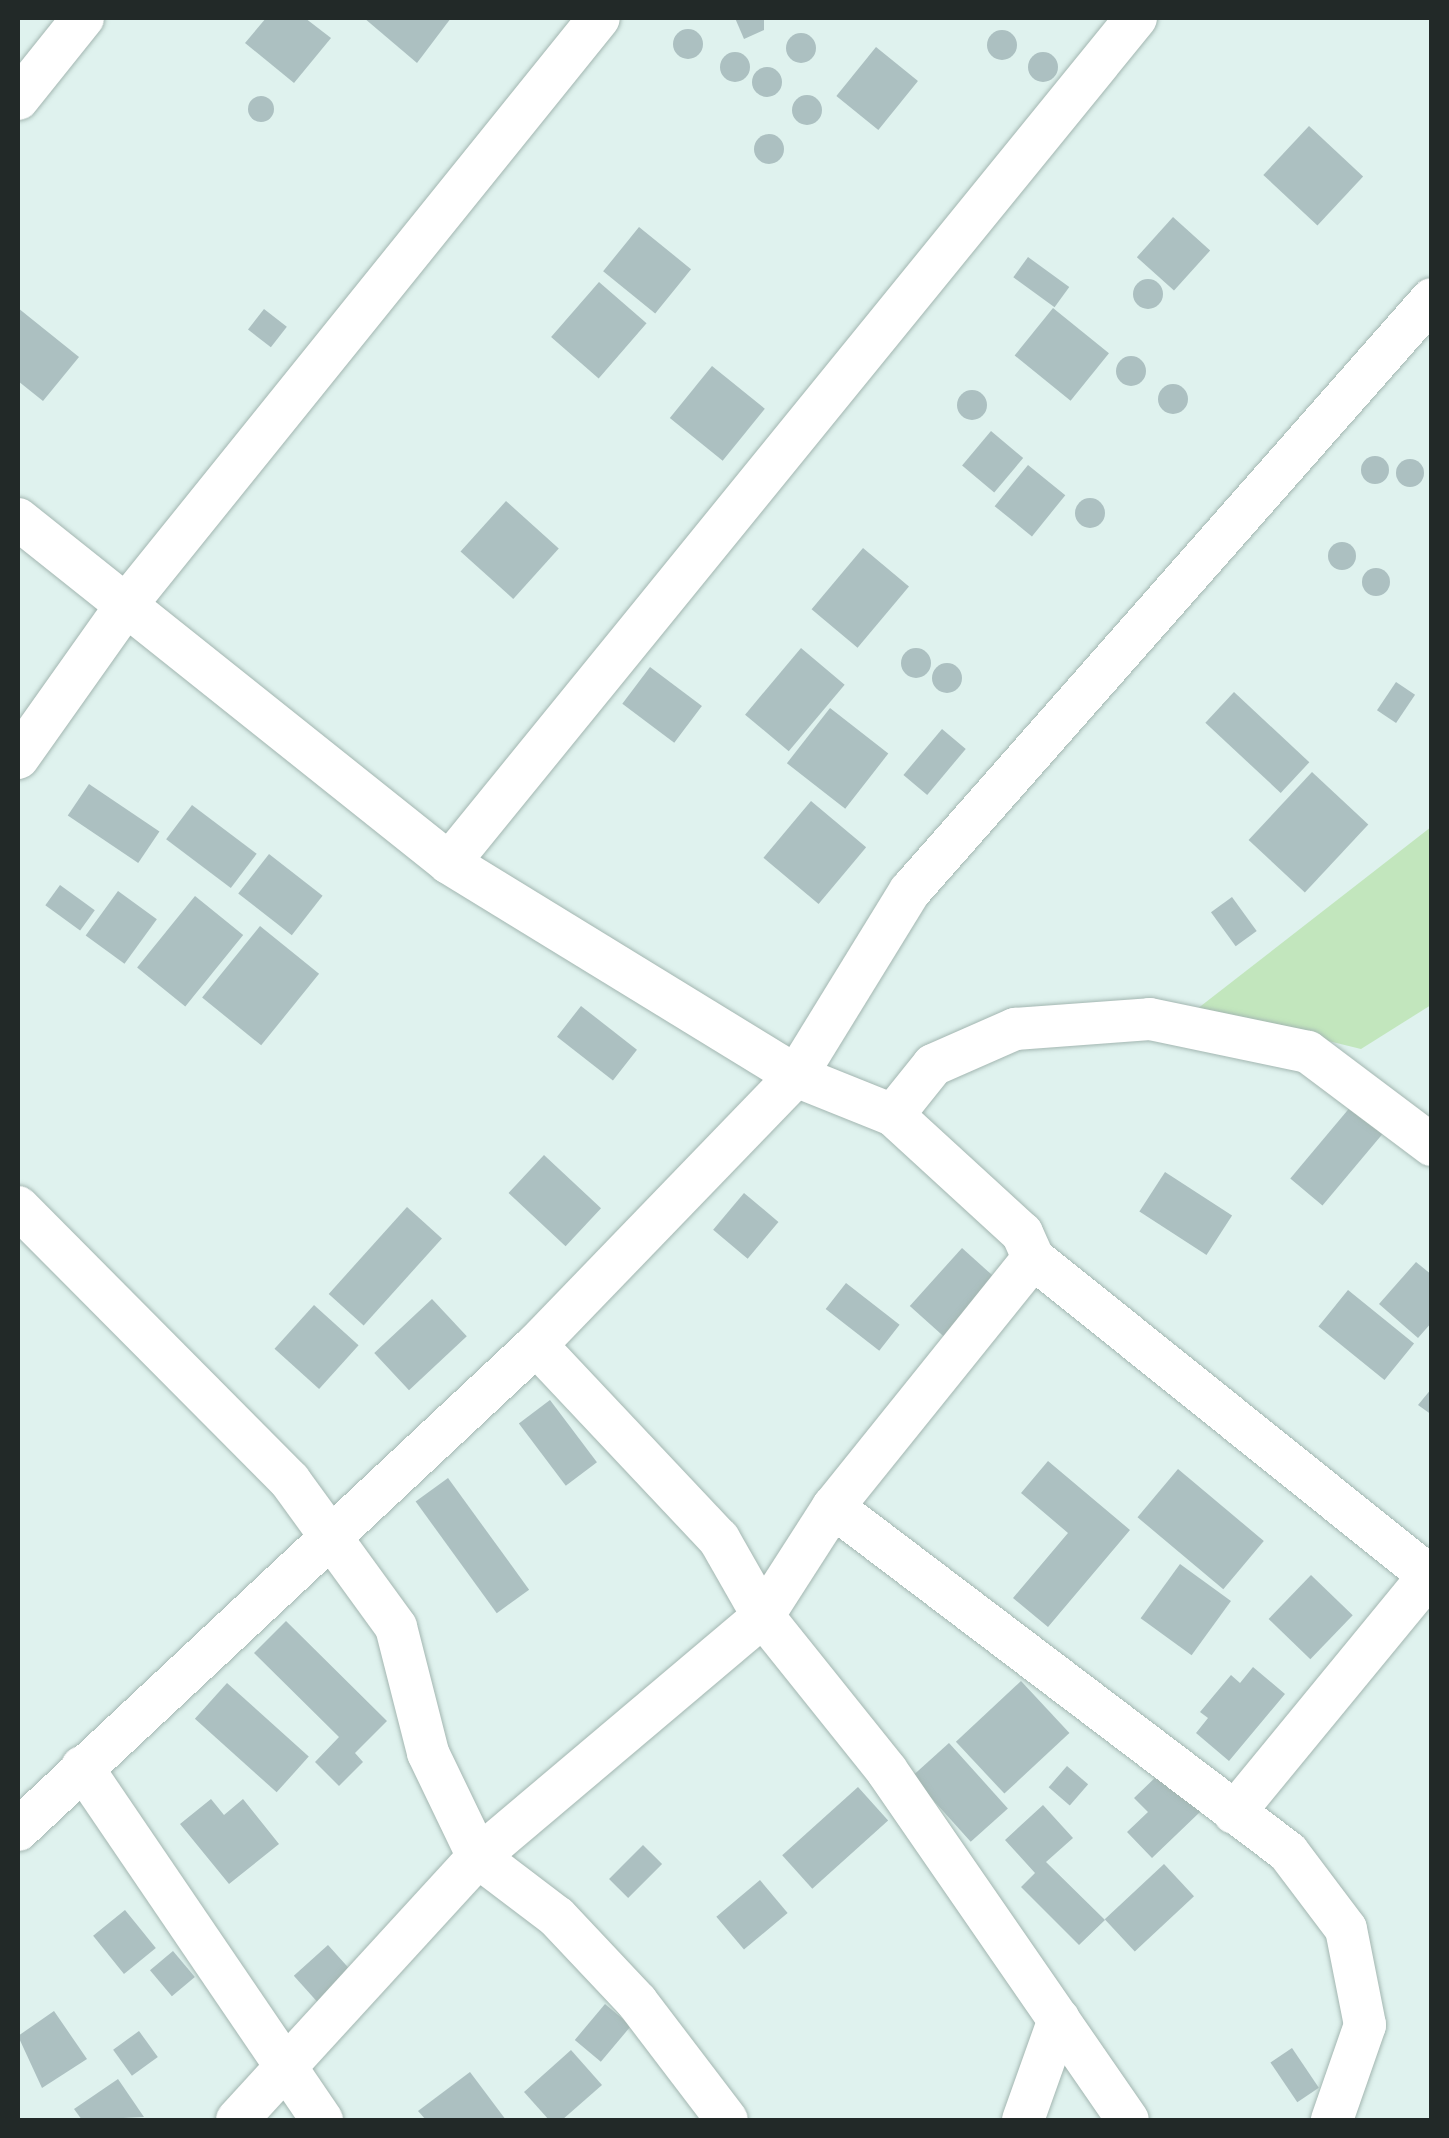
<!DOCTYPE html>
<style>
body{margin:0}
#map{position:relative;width:1449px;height:2138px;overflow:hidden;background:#dff2ee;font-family:Signika,sans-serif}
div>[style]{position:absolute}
.green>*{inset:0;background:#c2e6bd}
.building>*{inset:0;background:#acc0c1;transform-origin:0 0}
.round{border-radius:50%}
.roads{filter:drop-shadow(0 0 2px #a3b6b1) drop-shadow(0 0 2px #a3b6b1)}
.minor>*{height:42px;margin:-21px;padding:0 21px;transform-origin:21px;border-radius:21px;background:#fff}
span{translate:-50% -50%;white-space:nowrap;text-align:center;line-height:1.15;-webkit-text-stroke:9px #dff2ee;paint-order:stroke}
.frame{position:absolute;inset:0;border:20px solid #222928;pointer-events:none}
</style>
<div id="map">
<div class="green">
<i style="clip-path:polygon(1431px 827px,1431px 1005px,1361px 1049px,1197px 1009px)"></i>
</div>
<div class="building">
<i style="clip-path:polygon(266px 18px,305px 18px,331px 38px,294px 83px,245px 43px)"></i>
<i style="clip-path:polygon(364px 18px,451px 18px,417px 63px)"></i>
<i style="clip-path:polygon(735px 18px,764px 18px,764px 30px,744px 39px)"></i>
<i class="round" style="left:673px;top:29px;width:30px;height:30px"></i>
<i class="round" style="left:987px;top:30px;width:30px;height:30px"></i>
<i class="round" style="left:786px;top:33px;width:30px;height:30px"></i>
<i style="left:876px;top:47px;width:54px;height:63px;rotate:39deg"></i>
<i class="round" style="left:720px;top:52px;width:30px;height:30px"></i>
<i class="round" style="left:1028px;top:52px;width:30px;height:30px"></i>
<i class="round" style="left:752px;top:67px;width:30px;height:30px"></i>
<i class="round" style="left:792px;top:95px;width:30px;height:30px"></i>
<i class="round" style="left:248px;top:96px;width:26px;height:26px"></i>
<i style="left:1309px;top:126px;width:74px;height:67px;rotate:43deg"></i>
<i class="round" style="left:754px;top:134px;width:30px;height:30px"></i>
<i style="left:1173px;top:217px;width:50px;height:54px;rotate:42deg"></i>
<i style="left:639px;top:227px;width:67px;height:57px;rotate:39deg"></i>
<i style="left:1028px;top:257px;width:51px;height:25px;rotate:36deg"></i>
<i class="round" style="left:1133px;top:279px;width:30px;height:30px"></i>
<i style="left:599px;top:282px;width:63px;height:73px;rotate:41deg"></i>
<i style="clip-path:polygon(18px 308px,79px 357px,43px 401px,18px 381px)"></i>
<i style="left:1053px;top:308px;width:72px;height:61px;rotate:39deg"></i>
<i style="left:264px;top:309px;width:29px;height:26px;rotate:38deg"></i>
<i class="round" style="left:1116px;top:356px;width:30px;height:30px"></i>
<i style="left:712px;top:366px;width:68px;height:67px;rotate:39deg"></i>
<i class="round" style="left:1158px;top:384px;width:30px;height:30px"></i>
<i class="round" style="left:957px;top:390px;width:30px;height:30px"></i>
<i style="left:991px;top:431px;width:42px;height:45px;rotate:40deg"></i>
<i class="round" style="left:1361px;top:456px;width:28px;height:28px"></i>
<i class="round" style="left:1396px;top:459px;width:28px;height:28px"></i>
<i style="left:1028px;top:465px;width:48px;height:53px;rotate:39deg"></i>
<i class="round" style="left:1075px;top:498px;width:30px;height:30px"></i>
<i style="left:506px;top:501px;width:71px;height:68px;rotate:42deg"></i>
<i class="round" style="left:1328px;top:542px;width:28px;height:28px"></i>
<i style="left:863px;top:548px;width:60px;height:80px;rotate:40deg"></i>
<i class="round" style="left:1362px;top:568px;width:28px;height:28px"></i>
<i style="left:801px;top:648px;width:57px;height:87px;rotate:40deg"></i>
<i class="round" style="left:901px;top:648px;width:30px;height:30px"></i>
<i class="round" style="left:932px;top:663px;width:30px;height:30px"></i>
<i style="left:650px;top:667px;width:65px;height:46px;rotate:37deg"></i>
<i style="left:1396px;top:682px;width:23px;height:34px;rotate:34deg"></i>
<i style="left:1234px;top:692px;width:103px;height:42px;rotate:43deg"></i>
<i style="left:830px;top:708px;width:74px;height:70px;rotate:38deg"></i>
<i style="left:942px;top:729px;width:31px;height:60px;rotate:40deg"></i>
<i style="left:1312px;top:772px;width:77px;height:93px;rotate:43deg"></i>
<i style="left:89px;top:784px;width:85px;height:38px;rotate:34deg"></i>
<i style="left:811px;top:801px;width:72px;height:74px;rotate:40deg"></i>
<i style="left:192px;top:805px;width:81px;height:43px;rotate:37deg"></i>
<i style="left:269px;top:854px;width:68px;height:50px;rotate:38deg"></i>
<i style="left:60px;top:885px;width:43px;height:25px;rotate:36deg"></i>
<i style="left:118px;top:891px;width:48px;height:55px;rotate:36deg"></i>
<i style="left:195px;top:896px;width:62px;height:92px;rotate:39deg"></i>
<i style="left:1232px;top:897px;width:42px;height:26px;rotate:54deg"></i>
<i style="left:260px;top:926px;width:76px;height:92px;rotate:39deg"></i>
<i style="left:581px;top:1006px;width:71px;height:39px;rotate:38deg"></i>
<i style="left:1352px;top:1105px;width:42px;height:96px;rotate:40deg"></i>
<i style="left:544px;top:1155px;width:78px;height:52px;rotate:43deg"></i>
<i style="left:1165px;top:1172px;width:80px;height:47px;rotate:33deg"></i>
<i style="left:744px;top:1193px;width:45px;height:48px;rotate:40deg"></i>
<i style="left:407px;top:1207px;width:47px;height:117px;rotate:42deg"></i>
<i style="left:962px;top:1248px;width:48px;height:78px;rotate:42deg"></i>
<i style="clip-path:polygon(1416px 1262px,1432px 1275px,1432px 1322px,1418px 1338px,1379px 1304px)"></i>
<i style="left:846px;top:1283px;width:68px;height:33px;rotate:38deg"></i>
<i style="left:1348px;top:1290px;width:85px;height:47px;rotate:39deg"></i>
<i style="left:432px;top:1299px;width:51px;height:79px;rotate:47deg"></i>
<i style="left:314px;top:1305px;width:60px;height:59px;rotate:42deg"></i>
<i style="clip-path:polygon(1432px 1388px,1432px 1415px,1418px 1405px)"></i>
<i style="left:550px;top:1400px;width:78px;height:39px;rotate:53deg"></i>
<i style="clip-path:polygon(1048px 1461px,1130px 1530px,1048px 1627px,1013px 1598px,1068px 1533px,1021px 1493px)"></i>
<i style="left:1178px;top:1469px;width:112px;height:63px;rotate:40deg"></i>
<i style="left:448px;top:1478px;width:138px;height:40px;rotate:54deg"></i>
<i style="left:1180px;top:1564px;width:63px;height:67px;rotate:36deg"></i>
<i style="left:1311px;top:1575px;width:58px;height:61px;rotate:44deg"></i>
<i style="clip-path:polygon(286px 1621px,387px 1721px,355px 1753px,363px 1762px,339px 1786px,315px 1762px,339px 1737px,254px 1653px)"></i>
<i style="clip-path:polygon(1253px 1667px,1285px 1694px,1229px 1761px,1196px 1733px,1208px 1718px,1200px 1712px,1231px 1675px,1240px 1683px)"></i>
<i style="left:1021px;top:1681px;width:71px;height:89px;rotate:47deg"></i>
<i style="left:227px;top:1683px;width:110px;height:48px;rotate:42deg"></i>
<i style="left:949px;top:1743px;width:88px;height:50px;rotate:48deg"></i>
<i style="left:1067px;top:1766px;width:28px;height:28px;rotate:41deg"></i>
<i style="clip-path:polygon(1161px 1772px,1200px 1812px,1152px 1858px,1127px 1832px,1148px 1812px,1134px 1798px)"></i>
<i style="left:858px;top:1787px;width:45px;height:102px;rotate:48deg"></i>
<i style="clip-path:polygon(211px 1799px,224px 1815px,243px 1799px,279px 1844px,229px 1884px,180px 1824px)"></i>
<i style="clip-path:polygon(1043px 1805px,1073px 1838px,1046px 1862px,1105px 1920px,1079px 1945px,1021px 1887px,1035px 1873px,1005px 1840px)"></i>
<i style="left:643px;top:1845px;width:27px;height:48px;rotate:45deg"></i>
<i style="left:1164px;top:1864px;width:44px;height:81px;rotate:47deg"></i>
<i style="left:760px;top:1880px;width:43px;height:57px;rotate:50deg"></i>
<i style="left:125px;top:1910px;width:49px;height:41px;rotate:51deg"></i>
<i style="left:328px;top:1945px;width:47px;height:46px;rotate:48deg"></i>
<i style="left:173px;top:1951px;width:34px;height:30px;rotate:50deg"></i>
<i style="left:605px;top:2004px;width:34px;height:47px;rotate:40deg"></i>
<i style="clip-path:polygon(54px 2011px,87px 2059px,42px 2088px,18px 2036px)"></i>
<i style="left:139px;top:2031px;width:32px;height:32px;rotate:54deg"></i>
<i style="left:1292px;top:2048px;width:48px;height:26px;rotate:56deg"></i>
<i style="clip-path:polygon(571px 2050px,602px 2085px,562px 2120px,549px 2120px,524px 2092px)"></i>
<i style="clip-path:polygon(470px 2072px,506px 2120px,426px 2120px,418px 2111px)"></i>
<i style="clip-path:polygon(118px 2079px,144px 2117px,82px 2120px,74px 2109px)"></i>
</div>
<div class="roads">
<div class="minor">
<i style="left:18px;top:99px;width:104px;rotate:-51.3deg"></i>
<i style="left:18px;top:519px;width:551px;rotate:38.59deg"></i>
<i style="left:449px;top:863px;width:407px;rotate:31.5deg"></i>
<i style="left:796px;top:1076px;width:105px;rotate:21.9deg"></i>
<i style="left:893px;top:1115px;width:175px;rotate:42.5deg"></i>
<i style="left:1022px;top:1233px;width:27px;rotate:66deg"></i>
<i style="left:1033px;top:1258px;width:511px;rotate:38.73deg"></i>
<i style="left:18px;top:758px;width:194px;rotate:-54.7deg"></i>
<i style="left:130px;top:600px;width:747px;rotate:-51.14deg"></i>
<i style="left:449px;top:863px;width:1089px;rotate:-50.89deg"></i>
<i style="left:893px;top:1115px;width:64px;rotate:-51.3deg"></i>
<i style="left:933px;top:1065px;width:90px;rotate:-23.7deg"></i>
<i style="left:1015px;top:1029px;width:135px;rotate:-4.2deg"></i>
<i style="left:1150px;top:1019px;width:161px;rotate:11.8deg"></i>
<i style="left:1308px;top:1052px;width:155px;rotate:36.9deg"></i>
<i style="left:18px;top:1207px;width:386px;rotate:45.2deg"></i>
<i style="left:290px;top:1481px;width:180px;rotate:54deg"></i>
<i style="left:396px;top:1627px;width:130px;rotate:75.7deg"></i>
<i style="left:428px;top:1753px;width:115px;rotate:64.3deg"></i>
<i style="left:478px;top:1857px;width:99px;rotate:37.2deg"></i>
<i style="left:557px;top:1917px;width:117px;rotate:46.7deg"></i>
<i style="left:637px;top:2002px;width:148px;rotate:52.7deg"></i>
<i style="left:536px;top:1345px;width:267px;rotate:46.7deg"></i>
<i style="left:719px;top:1539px;width:89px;rotate:60.3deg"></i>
<i style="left:763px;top:1616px;width:198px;rotate:51.3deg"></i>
<i style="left:887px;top:1771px;width:424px;rotate:55.4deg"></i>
<i style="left:833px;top:1507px;width:571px;rotate:37.17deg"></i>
<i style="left:1288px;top:1852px;width:96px;rotate:53deg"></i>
<i style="left:1346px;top:1929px;width:98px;rotate:78.8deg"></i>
<i style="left:1365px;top:2025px;width:101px;rotate:109.2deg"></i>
<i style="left:82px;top:1767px;width:427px;rotate:55.8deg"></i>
<i style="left:1234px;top:1813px;width:312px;rotate:-50.6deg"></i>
<i style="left:18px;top:1830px;width:710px;rotate:-43.12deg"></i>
<i style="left:536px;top:1345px;width:374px;rotate:-46deg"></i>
<i style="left:796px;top:1076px;width:217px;rotate:-58.4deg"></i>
<i style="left:910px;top:891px;width:789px;rotate:-48.6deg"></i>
<i style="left:237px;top:2120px;width:357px;rotate:-47.5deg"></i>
<i style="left:478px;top:1857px;width:373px;rotate:-40.2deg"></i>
<i style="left:763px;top:1616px;width:130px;rotate:-57.3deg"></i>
<i style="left:833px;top:1507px;width:319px;rotate:-51.2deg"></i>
<i style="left:1023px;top:2120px;width:107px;rotate:-70.4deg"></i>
</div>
</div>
<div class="frame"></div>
</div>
